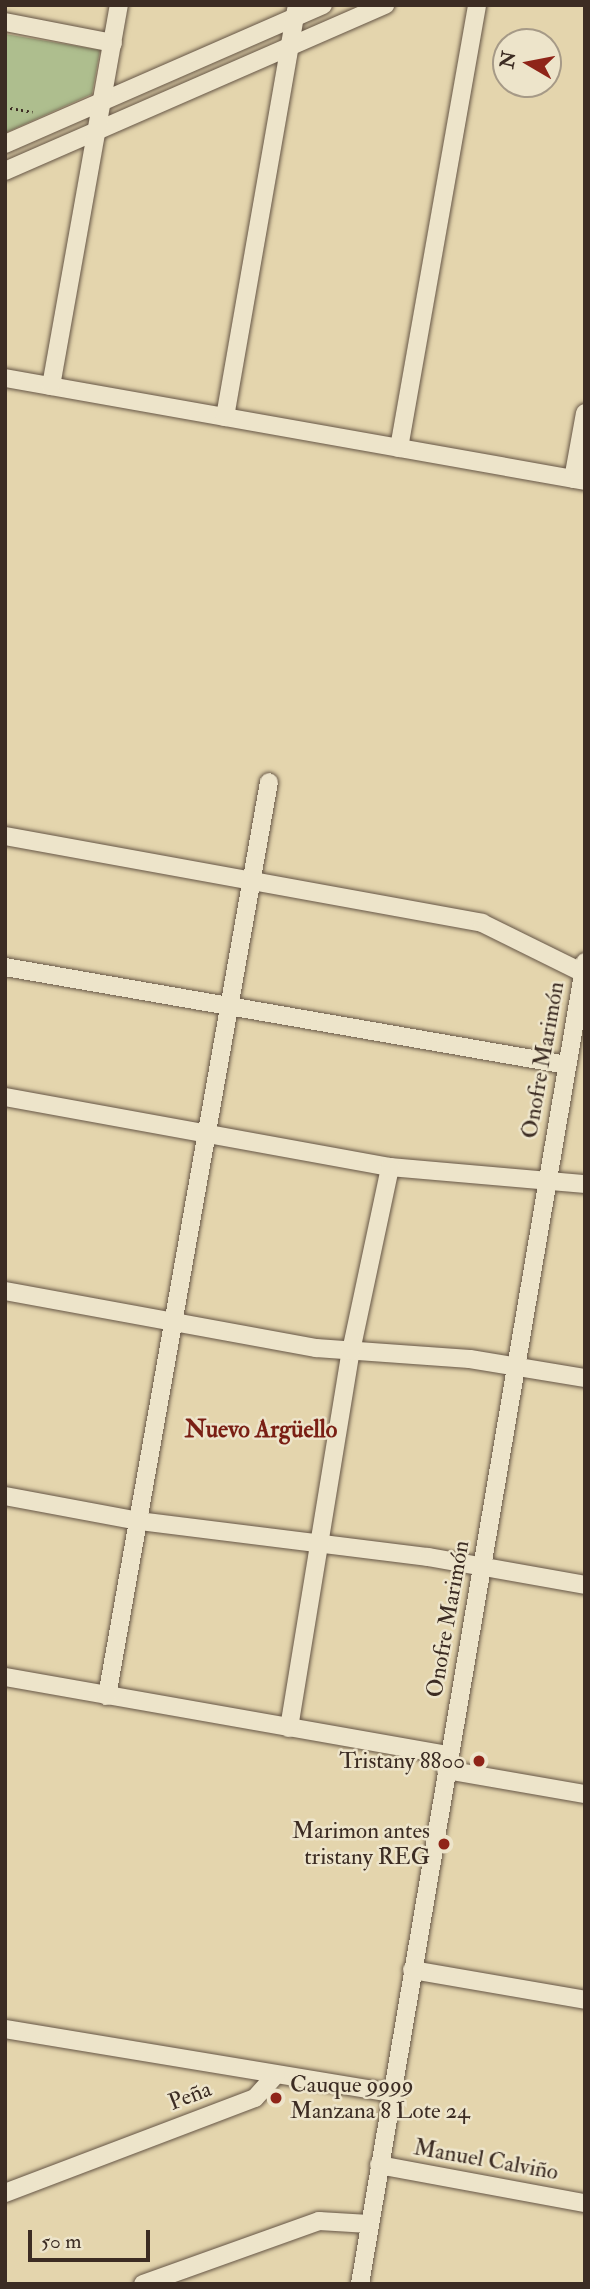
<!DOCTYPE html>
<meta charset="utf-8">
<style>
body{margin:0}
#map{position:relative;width:590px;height:2289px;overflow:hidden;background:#e4d5ad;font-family:"IM FELL Double Pica",serif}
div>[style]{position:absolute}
.green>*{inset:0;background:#aebe8e}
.path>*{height:2.5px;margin-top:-1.25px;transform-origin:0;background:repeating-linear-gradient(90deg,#3c2c23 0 2px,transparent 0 5.5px)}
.roads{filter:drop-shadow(0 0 2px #665646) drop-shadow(0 0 2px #665646)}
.minor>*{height:18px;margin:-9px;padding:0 9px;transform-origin:9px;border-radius:9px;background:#ede4ca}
.dots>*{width:19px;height:19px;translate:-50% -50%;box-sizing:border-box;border:4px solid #ede4ca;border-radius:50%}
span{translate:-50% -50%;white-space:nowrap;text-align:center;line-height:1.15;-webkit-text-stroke:5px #ede4ca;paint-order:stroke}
.street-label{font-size:23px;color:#3c2c23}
.poi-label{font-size:23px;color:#3c2c23}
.right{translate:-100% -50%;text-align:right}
.left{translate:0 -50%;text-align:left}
.neighbourhood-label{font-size:24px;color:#7a1f14;font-weight:700}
.frame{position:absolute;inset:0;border:7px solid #3c2c23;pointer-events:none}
.north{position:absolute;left:492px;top:28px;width:70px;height:70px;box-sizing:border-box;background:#ede4ca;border:2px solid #a69a87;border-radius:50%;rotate:280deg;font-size:19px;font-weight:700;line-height:28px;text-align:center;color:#3c2c23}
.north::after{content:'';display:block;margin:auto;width:24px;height:32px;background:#8f2418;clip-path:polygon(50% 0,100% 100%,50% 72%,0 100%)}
.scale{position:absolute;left:28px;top:2230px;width:122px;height:32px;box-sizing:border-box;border:4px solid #3c2c23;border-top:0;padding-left:9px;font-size:21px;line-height:24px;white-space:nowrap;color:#3c2c23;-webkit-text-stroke:5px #ede4ca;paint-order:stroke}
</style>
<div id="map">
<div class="green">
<i style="clip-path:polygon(5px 34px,100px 50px,92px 94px,5px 133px)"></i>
</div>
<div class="path">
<i style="left:5px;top:107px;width:28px;rotate:10deg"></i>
</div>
<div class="roads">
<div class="minor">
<i style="left:5px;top:22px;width:110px;rotate:11deg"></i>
<i style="left:5px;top:144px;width:347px;rotate:-23.6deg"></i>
<i style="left:5px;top:171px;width:415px;rotate:-23.6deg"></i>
<i style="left:5px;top:378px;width:589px;rotate:10.07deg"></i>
<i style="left:51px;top:386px;width:387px;rotate:-79.9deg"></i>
<i style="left:225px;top:417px;width:418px;rotate:-80.1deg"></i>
<i style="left:399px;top:448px;width:450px;rotate:-80deg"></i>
<i style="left:573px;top:479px;width:67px;rotate:-79.7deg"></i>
<i style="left:5px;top:836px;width:485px;rotate:10.3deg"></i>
<i style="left:482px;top:923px;width:115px;rotate:26.3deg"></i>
<i style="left:5px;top:967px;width:570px;rotate:9.89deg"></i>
<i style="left:5px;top:1097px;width:391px;rotate:10.3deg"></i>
<i style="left:390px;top:1167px;width:196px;rotate:5deg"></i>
<i style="left:5px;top:1291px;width:316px;rotate:10.4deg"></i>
<i style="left:316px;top:1348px;width:154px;rotate:4.1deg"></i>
<i style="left:470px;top:1359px;width:117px;rotate:9.4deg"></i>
<i style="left:5px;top:1496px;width:136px;rotate:10.6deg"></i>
<i style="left:139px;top:1521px;width:291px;rotate:7.1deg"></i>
<i style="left:428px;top:1557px;width:159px;rotate:10.1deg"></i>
<i style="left:5px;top:1677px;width:451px;rotate:10deg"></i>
<i style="left:107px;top:1696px;width:928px;rotate:-79.95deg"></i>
<i style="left:289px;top:1728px;width:382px;rotate:-80.7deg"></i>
<i style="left:351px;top:1351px;width:188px;rotate:-78deg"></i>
<i style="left:446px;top:1770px;width:141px;rotate:9.8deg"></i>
<i style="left:412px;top:1970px;width:176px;rotate:9.8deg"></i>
<i style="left:5px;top:2029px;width:391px;rotate:9.4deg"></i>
<i style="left:379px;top:2165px;width:209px;rotate:10.5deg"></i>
<i style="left:5px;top:2193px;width:267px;rotate:-20.8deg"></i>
<i style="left:255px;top:2098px;width:31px;rotate:-48deg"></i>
<i style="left:143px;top:2284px;width:187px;rotate:-19.7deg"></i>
<i style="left:319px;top:2221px;width:50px;rotate:3.4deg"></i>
<i style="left:360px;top:2284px;width:1341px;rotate:-80.34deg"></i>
</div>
</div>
<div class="dots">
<i style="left:479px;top:1761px;background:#8f2418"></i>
<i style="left:444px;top:1844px;background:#8f2418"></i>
<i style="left:276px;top:2098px;background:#8f2418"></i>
</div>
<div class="street-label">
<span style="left:543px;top:1060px;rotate:-80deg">Onofre Marimón</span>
<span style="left:448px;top:1619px;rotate:-80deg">Onofre Marimón</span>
<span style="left:190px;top:2096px;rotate:-21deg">Peña</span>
<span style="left:486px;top:2160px;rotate:10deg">Manuel Calviño</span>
</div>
<div class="poi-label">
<span class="right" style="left:465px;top:1761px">Tristany 8800</span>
<span class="right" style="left:430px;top:1844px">Marimon antes<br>tristany REG</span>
<span class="left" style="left:290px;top:2098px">Cauque 9999<br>Manzana 8 Lote 24</span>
</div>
<div class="neighbourhood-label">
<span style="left:261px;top:1430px">Nuevo Argüello</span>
</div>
<div class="frame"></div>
<div class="north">N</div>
<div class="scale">50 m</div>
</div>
